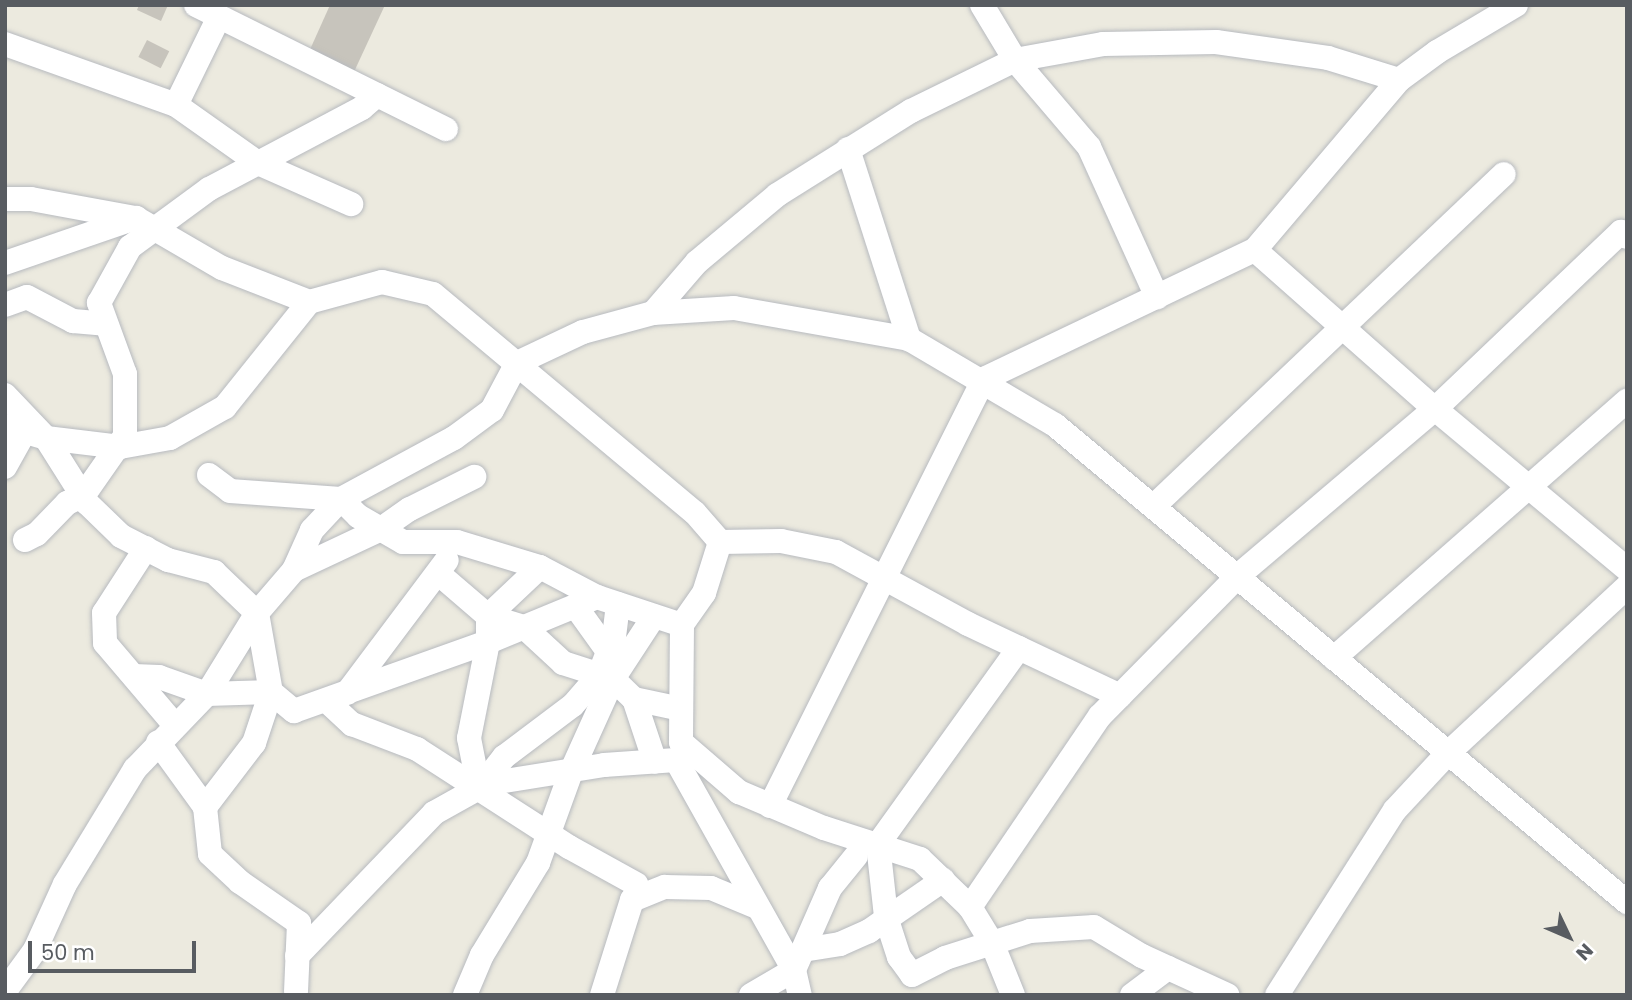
<!DOCTYPE html>
<style>
body{margin:0}
#map{position:relative;width:1632px;height:1000px;overflow:hidden;background:#eceadf;font-family:Poppins,sans-serif}
div>[style]{position:absolute}
.building>*{inset:0;background:#c7c4bc;transform-origin:0 0}
.roads{filter:drop-shadow(0 0 2px #b7babf) drop-shadow(0 0 2px #b7babf)}
.street>*{height:24px;margin:-12px;padding:0 12px;transform-origin:12px;border-radius:12px;background:#fff}
span{translate:-50% -50%;white-space:nowrap;text-align:center;line-height:1.15;-webkit-text-stroke:5px #fff;paint-order:stroke}
.frame{position:absolute;inset:0;border:7px solid #585c61;pointer-events:none}
.north{position:absolute;left:1534px;top:902px;width:70px;height:70px;-webkit-text-stroke:5px #fff;paint-order:stroke;rotate:134deg;font-size:19px;font-weight:700;line-height:28px;text-align:center;color:#585c61}
.north::after{content:'';display:block;margin:auto;width:24px;height:32px;background:#585c61;clip-path:polygon(50% 0,100% 100%,50% 72%,0 100%)}
.scale{position:absolute;left:28px;top:941px;width:168px;height:32px;box-sizing:border-box;border:4px solid #585c61;border-top:0;padding-left:9px;font-size:21px;line-height:24px;white-space:nowrap;color:#585c61;-webkit-text-stroke:5px #fff;paint-order:stroke}
</style>
<div id="map">
<div class="building">
<i style="clip-path:polygon(139px 5px,168px 5px,161px 21px,137px 10px)"></i>
<i style="clip-path:polygon(330px 5px,385px 5px,353px 74px,308px 54px)"></i>
<i style="left:147px;top:40px;width:25px;height:19px;rotate:27deg"></i>
</div>
<div class="roads">
<div class="street">
<i style="left:196px;top:5px;width:279px;rotate:26.4deg"></i>
<i style="left:982px;top:5px;width:64px;rotate:59deg"></i>
<i style="left:1015px;top:60px;width:114px;rotate:49.6deg"></i>
<i style="left:1089px;top:147px;width:165px;rotate:65.6deg"></i>
<i style="left:1516px;top:5px;width:92px;rotate:149.3deg"></i>
<i style="left:1437px;top:52px;width:47px;rotate:143.6deg"></i>
<i style="left:1399px;top:80px;width:223px;rotate:130.3deg"></i>
<i style="left:1255px;top:250px;width:240px;rotate:41.5deg"></i>
<i style="left:1435px;top:409px;width:250px;rotate:39.8deg"></i>
<i style="left:5px;top:44px;width:182px;rotate:19.6deg"></i>
<i style="left:176px;top:105px;width:100px;rotate:35.3deg"></i>
<i style="left:258px;top:163px;width:102px;rotate:23.8deg"></i>
<i style="left:176px;top:105px;width:98px;rotate:-64deg"></i>
<i style="left:848px;top:149px;width:200px;rotate:72.2deg"></i>
<i style="left:5px;top:199px;width:26px"></i>
<i style="left:31px;top:199px;width:106px;rotate:10.4deg"></i>
<i style="left:5px;top:263px;width:139px;rotate:-19deg"></i>
<i style="left:136px;top:218px;width:99px;rotate:30.2deg"></i>
<i style="left:222px;top:268px;width:93px;rotate:21.3deg"></i>
<i style="left:309px;top:302px;width:76px;rotate:-15.3deg"></i>
<i style="left:382px;top:282px;width:52px;rotate:13.2deg"></i>
<i style="left:433px;top:294px;width:341px;rotate:39.9deg"></i>
<i style="left:695px;top:513px;width:38px;rotate:49deg"></i>
<i style="left:720px;top:542px;width:53px;rotate:107.4deg"></i>
<i style="left:704px;top:593px;width:39px;rotate:125deg"></i>
<i style="left:682px;top:625px;width:117px;rotate:90.5deg"></i>
<i style="left:681px;top:742px;width:77px;rotate:40.8deg"></i>
<i style="left:739px;top:792px;width:92px;rotate:23deg"></i>
<i style="left:824px;top:828px;width:101px;rotate:17.9deg"></i>
<i style="left:920px;top:859px;width:69px;rotate:43.8deg"></i>
<i style="left:970px;top:907px;width:42px;rotate:58.6deg"></i>
<i style="left:992px;top:943px;width:56px;rotate:68deg"></i>
<i style="left:5px;top:305px;width:23px;rotate:-20deg"></i>
<i style="left:27px;top:297px;width:52px;rotate:27.6deg"></i>
<i style="left:73px;top:321px;width:32px;rotate:5deg"></i>
<i style="left:653px;top:313px;width:67px;rotate:-49.2deg"></i>
<i style="left:697px;top:262px;width:104px;rotate:-39.9deg"></i>
<i style="left:777px;top:195px;width:158px;rotate:-32.1deg"></i>
<i style="left:911px;top:111px;width:116px;rotate:-26.1deg"></i>
<i style="left:1015px;top:60px;width:89px;rotate:-10.3deg"></i>
<i style="left:1103px;top:44px;width:113px;rotate:-1deg"></i>
<i style="left:1216px;top:42px;width:113px;rotate:8.1deg"></i>
<i style="left:1328px;top:58px;width:74px;rotate:17.2deg"></i>
<i style="left:5px;top:395px;width:59px;rotate:46.4deg"></i>
<i style="left:46px;top:438px;width:77px;rotate:57.8deg"></i>
<i style="left:87px;top:503px;width:47px;rotate:44.1deg"></i>
<i style="left:121px;top:536px;width:53px;rotate:27.1deg"></i>
<i style="left:168px;top:560px;width:48px;rotate:14.6deg"></i>
<i style="left:214px;top:572px;width:59px;rotate:43.6deg"></i>
<i style="left:257px;top:613px;width:80px;rotate:80deg"></i>
<i style="left:271px;top:692px;width:54px;rotate:108.4deg"></i>
<i style="left:254px;top:743px;width:81px;rotate:127.4deg"></i>
<i style="left:205px;top:807px;width:80px;rotate:-125.9deg"></i>
<i style="left:5px;top:426px;width:43px;rotate:16.3deg"></i>
<i style="left:46px;top:438px;width:75px;rotate:6.9deg"></i>
<i style="left:120px;top:447px;width:51px;rotate:-10.2deg"></i>
<i style="left:170px;top:438px;width:63px;rotate:-29.4deg"></i>
<i style="left:225px;top:407px;width:134px;rotate:-51.3deg"></i>
<i style="left:5px;top:467px;width:41px;rotate:-60.9deg"></i>
<i style="left:209px;top:475px;width:26px;rotate:37deg"></i>
<i style="left:230px;top:491px;width:111px;rotate:4.1deg"></i>
<i style="left:341px;top:499px;width:24px;rotate:45deg"></i>
<i style="left:358px;top:516px;width:52px;rotate:30deg"></i>
<i style="left:403px;top:542px;width:54px"></i>
<i style="left:457px;top:542px;width:87px;rotate:16.8deg"></i>
<i style="left:540px;top:567px;width:64px;rotate:27.8deg"></i>
<i style="left:597px;top:597px;width:89px;rotate:18.2deg"></i>
<i style="left:1154px;top:506px;width:482px;rotate:-43.5deg"></i>
<i style="left:25px;top:540px;width:13px;rotate:-27deg"></i>
<i style="left:37px;top:534px;width:43px;rotate:-45.9deg"></i>
<i style="left:67px;top:503px;width:17px;rotate:-24deg"></i>
<i style="left:83px;top:496px;width:73px;rotate:-55deg"></i>
<i style="left:125px;top:436px;width:62px;rotate:-90deg"></i>
<i style="left:125px;top:374px;width:76px;rotate:-110.1deg"></i>
<i style="left:99px;top:303px;width:64px;rotate:-61deg"></i>
<i style="left:130px;top:247px;width:98px;rotate:-36.3deg"></i>
<i style="left:209px;top:189px;width:173px;rotate:-27.9deg"></i>
<i style="left:362px;top:108px;width:20px;rotate:-41deg"></i>
<i style="left:720px;top:542px;width:61px;rotate:-0.9deg"></i>
<i style="left:781px;top:541px;width:56px;rotate:11.3deg"></i>
<i style="left:836px;top:552px;width:150px;rotate:28.6deg"></i>
<i style="left:968px;top:624px;width:168px;rotate:25.3deg"></i>
<i style="left:146px;top:548px;width:77px;rotate:122.9deg"></i>
<i style="left:104px;top:613px;width:30px;rotate:88deg"></i>
<i style="left:105px;top:643px;width:106px;rotate:49.6deg"></i>
<i style="left:294px;top:570px;width:96px;rotate:-25.2deg"></i>
<i style="left:381px;top:529px;width:35px;rotate:-35deg"></i>
<i style="left:410px;top:509px;width:72px;rotate:-26.6deg"></i>
<i style="left:439px;top:574px;width:65px;rotate:40.6deg"></i>
<i style="left:488px;top:616px;width:38px;rotate:17deg"></i>
<i style="left:524px;top:627px;width:53px;rotate:42.7deg"></i>
<i style="left:563px;top:663px;width:52px;rotate:17.7deg"></i>
<i style="left:613px;top:679px;width:29px;rotate:44deg"></i>
<i style="left:634px;top:699px;width:48px;rotate:12deg"></i>
<i style="left:576px;top:607px;width:57px;rotate:54.3deg"></i>
<i style="left:1019px;top:648px;width:241px;rotate:125.7deg"></i>
<i style="left:878px;top:844px;width:73px;rotate:83.7deg"></i>
<i style="left:886px;top:917px;width:42px;rotate:72deg"></i>
<i style="left:899px;top:957px;width:22px;rotate:54deg"></i>
<i style="left:912px;top:975px;width:37px;rotate:-27deg"></i>
<i style="left:945px;top:958px;width:89px;rotate:-17.6deg"></i>
<i style="left:1030px;top:931px;width:64px;rotate:-3.6deg"></i>
<i style="left:1094px;top:927px;width:56px;rotate:31.1deg"></i>
<i style="left:1142px;top:956px;width:94px;rotate:24.6deg"></i>
<i style="left:1334px;top:658px;width:390px;rotate:-41.3deg"></i>
<i style="left:134px;top:676px;width:25px;rotate:2deg"></i>
<i style="left:159px;top:677px;width:51px;rotate:19.5deg"></i>
<i style="left:207px;top:694px;width:64px;rotate:-1.8deg"></i>
<i style="left:271px;top:692px;width:30px;rotate:40deg"></i>
<i style="left:294px;top:711px;width:206px;rotate:-19.6deg"></i>
<i style="left:488px;top:642px;width:118px;rotate:-22.4deg"></i>
<i style="left:347px;top:693px;width:166px;rotate:-53.1deg"></i>
<i style="left:634px;top:699px;width:66px;rotate:71.6deg"></i>
<i style="left:328px;top:702px;width:33px;rotate:43deg"></i>
<i style="left:352px;top:724px;width:70px;rotate:21deg"></i>
<i style="left:417px;top:749px;width:181px;rotate:32.8deg"></i>
<i style="left:569px;top:847px;width:77px;rotate:28.9deg"></i>
<i style="left:479px;top:789px;width:52px;rotate:-101.1deg"></i>
<i style="left:469px;top:738px;width:98px;rotate:-78.8deg"></i>
<i style="left:488px;top:642px;width:26px;rotate:-90deg"></i>
<i style="left:488px;top:616px;width:71px;rotate:-43.3deg"></i>
<i style="left:479px;top:789px;width:41px;rotate:-52deg"></i>
<i style="left:504px;top:757px;width:86px;rotate:-37deg"></i>
<i style="left:573px;top:705px;width:40px;rotate:-49deg"></i>
<i style="left:599px;top:675px;width:41px;rotate:-68.5deg"></i>
<i style="left:614px;top:637px;width:33px;rotate:-83deg"></i>
<i style="left:770px;top:806px;width:478px;rotate:-63.4deg"></i>
<i style="left:984px;top:379px;width:300px;rotate:-25.5deg"></i>
<i style="left:205px;top:807px;width:47px;rotate:83.9deg"></i>
<i style="left:210px;top:854px;width:41px;rotate:43deg"></i>
<i style="left:240px;top:882px;width:72px;rotate:34.8deg"></i>
<i style="left:299px;top:923px;width:68px;rotate:92.5deg"></i>
<i style="left:970px;top:907px;width:231px;rotate:-55.8deg"></i>
<i style="left:1100px;top:716px;width:198px;rotate:-45.4deg"></i>
<i style="left:1239px;top:575px;width:257px;rotate:-40.3deg"></i>
<i style="left:1435px;top:409px;width:257px;rotate:-43.6deg"></i>
<i style="left:1621px;top:232px;width:8px;rotate:40deg"></i>
<i style="left:803px;top:950px;width:37px;rotate:-9deg"></i>
<i style="left:840px;top:944px;width:32px;rotate:-24deg"></i>
<i style="left:869px;top:931px;width:90px;rotate:-34.6deg"></i>
<i style="left:297px;top:956px;width:198px;rotate:-46.2deg"></i>
<i style="left:434px;top:813px;width:60px;rotate:-29.1deg"></i>
<i style="left:486px;top:784px;width:120px;rotate:-9.1deg"></i>
<i style="left:604px;top:765px;width:72px;rotate:-4deg"></i>
<i style="left:676px;top:760px;width:241px;rotate:60.7deg"></i>
<i style="left:794px;top:970px;width:26px;rotate:77deg"></i>
<i style="left:5px;top:991px;width:51px;rotate:-53.8deg"></i>
<i style="left:35px;top:950px;width:72px;rotate:-65.6deg"></i>
<i style="left:65px;top:884px;width:135px;rotate:-58.7deg"></i>
<i style="left:135px;top:769px;width:104px;rotate:-46.2deg"></i>
<i style="left:207px;top:694px;width:95px;rotate:-58.3deg"></i>
<i style="left:257px;top:613px;width:57px;rotate:-49.3deg"></i>
<i style="left:294px;top:570px;width:44px;rotate:-65.8deg"></i>
<i style="left:312px;top:530px;width:42px;rotate:-46.9deg"></i>
<i style="left:341px;top:499px;width:128px;rotate:-28.4deg"></i>
<i style="left:454px;top:438px;width:47px;rotate:-36.4deg"></i>
<i style="left:492px;top:410px;width:53px;rotate:-62deg"></i>
<i style="left:517px;top:363px;width:73px;rotate:-25.2deg"></i>
<i style="left:583px;top:332px;width:73px;rotate:-15.2deg"></i>
<i style="left:653px;top:313px;width:81px;rotate:-3.5deg"></i>
<i style="left:734px;top:308px;width:178px;rotate:10deg"></i>
<i style="left:909px;top:339px;width:169px;rotate:30.5deg"></i>
<i style="left:1055px;top:425px;width:745px;rotate:39.83deg"></i>
<i style="left:465px;top:995px;width:43px;rotate:-67deg"></i>
<i style="left:482px;top:955px;width:108px;rotate:-58.7deg"></i>
<i style="left:538px;top:863px;width:97px;rotate:-70.1deg"></i>
<i style="left:571px;top:772px;width:102px;rotate:-65.7deg"></i>
<i style="left:613px;top:679px;width:75px;rotate:-56.9deg"></i>
<i style="left:602px;top:995px;width:100px;rotate:-72.5deg"></i>
<i style="left:632px;top:900px;width:35px;rotate:-22deg"></i>
<i style="left:665px;top:887px;width:46px;rotate:1.2deg"></i>
<i style="left:711px;top:888px;width:50px;rotate:22.4deg"></i>
<i style="left:751px;top:995px;width:50px;rotate:-30.2deg"></i>
<i style="left:794px;top:970px;width:90px;rotate:-66.3deg"></i>
<i style="left:830px;top:888px;width:41px;rotate:-50.9deg"></i>
<i style="left:1132px;top:995px;width:45px;rotate:-36.9deg"></i>
<i style="left:1277px;top:995px;width:219px;rotate:-57.5deg"></i>
<i style="left:1395px;top:810px;width:76px;rotate:-47.1deg"></i>
<i style="left:1447px;top:754px;width:246px;rotate:-42.9deg"></i>
</div>
</div>
<div class="frame"></div>
<div class="north">N</div>
<div class="scale">50 m</div>
</div>
